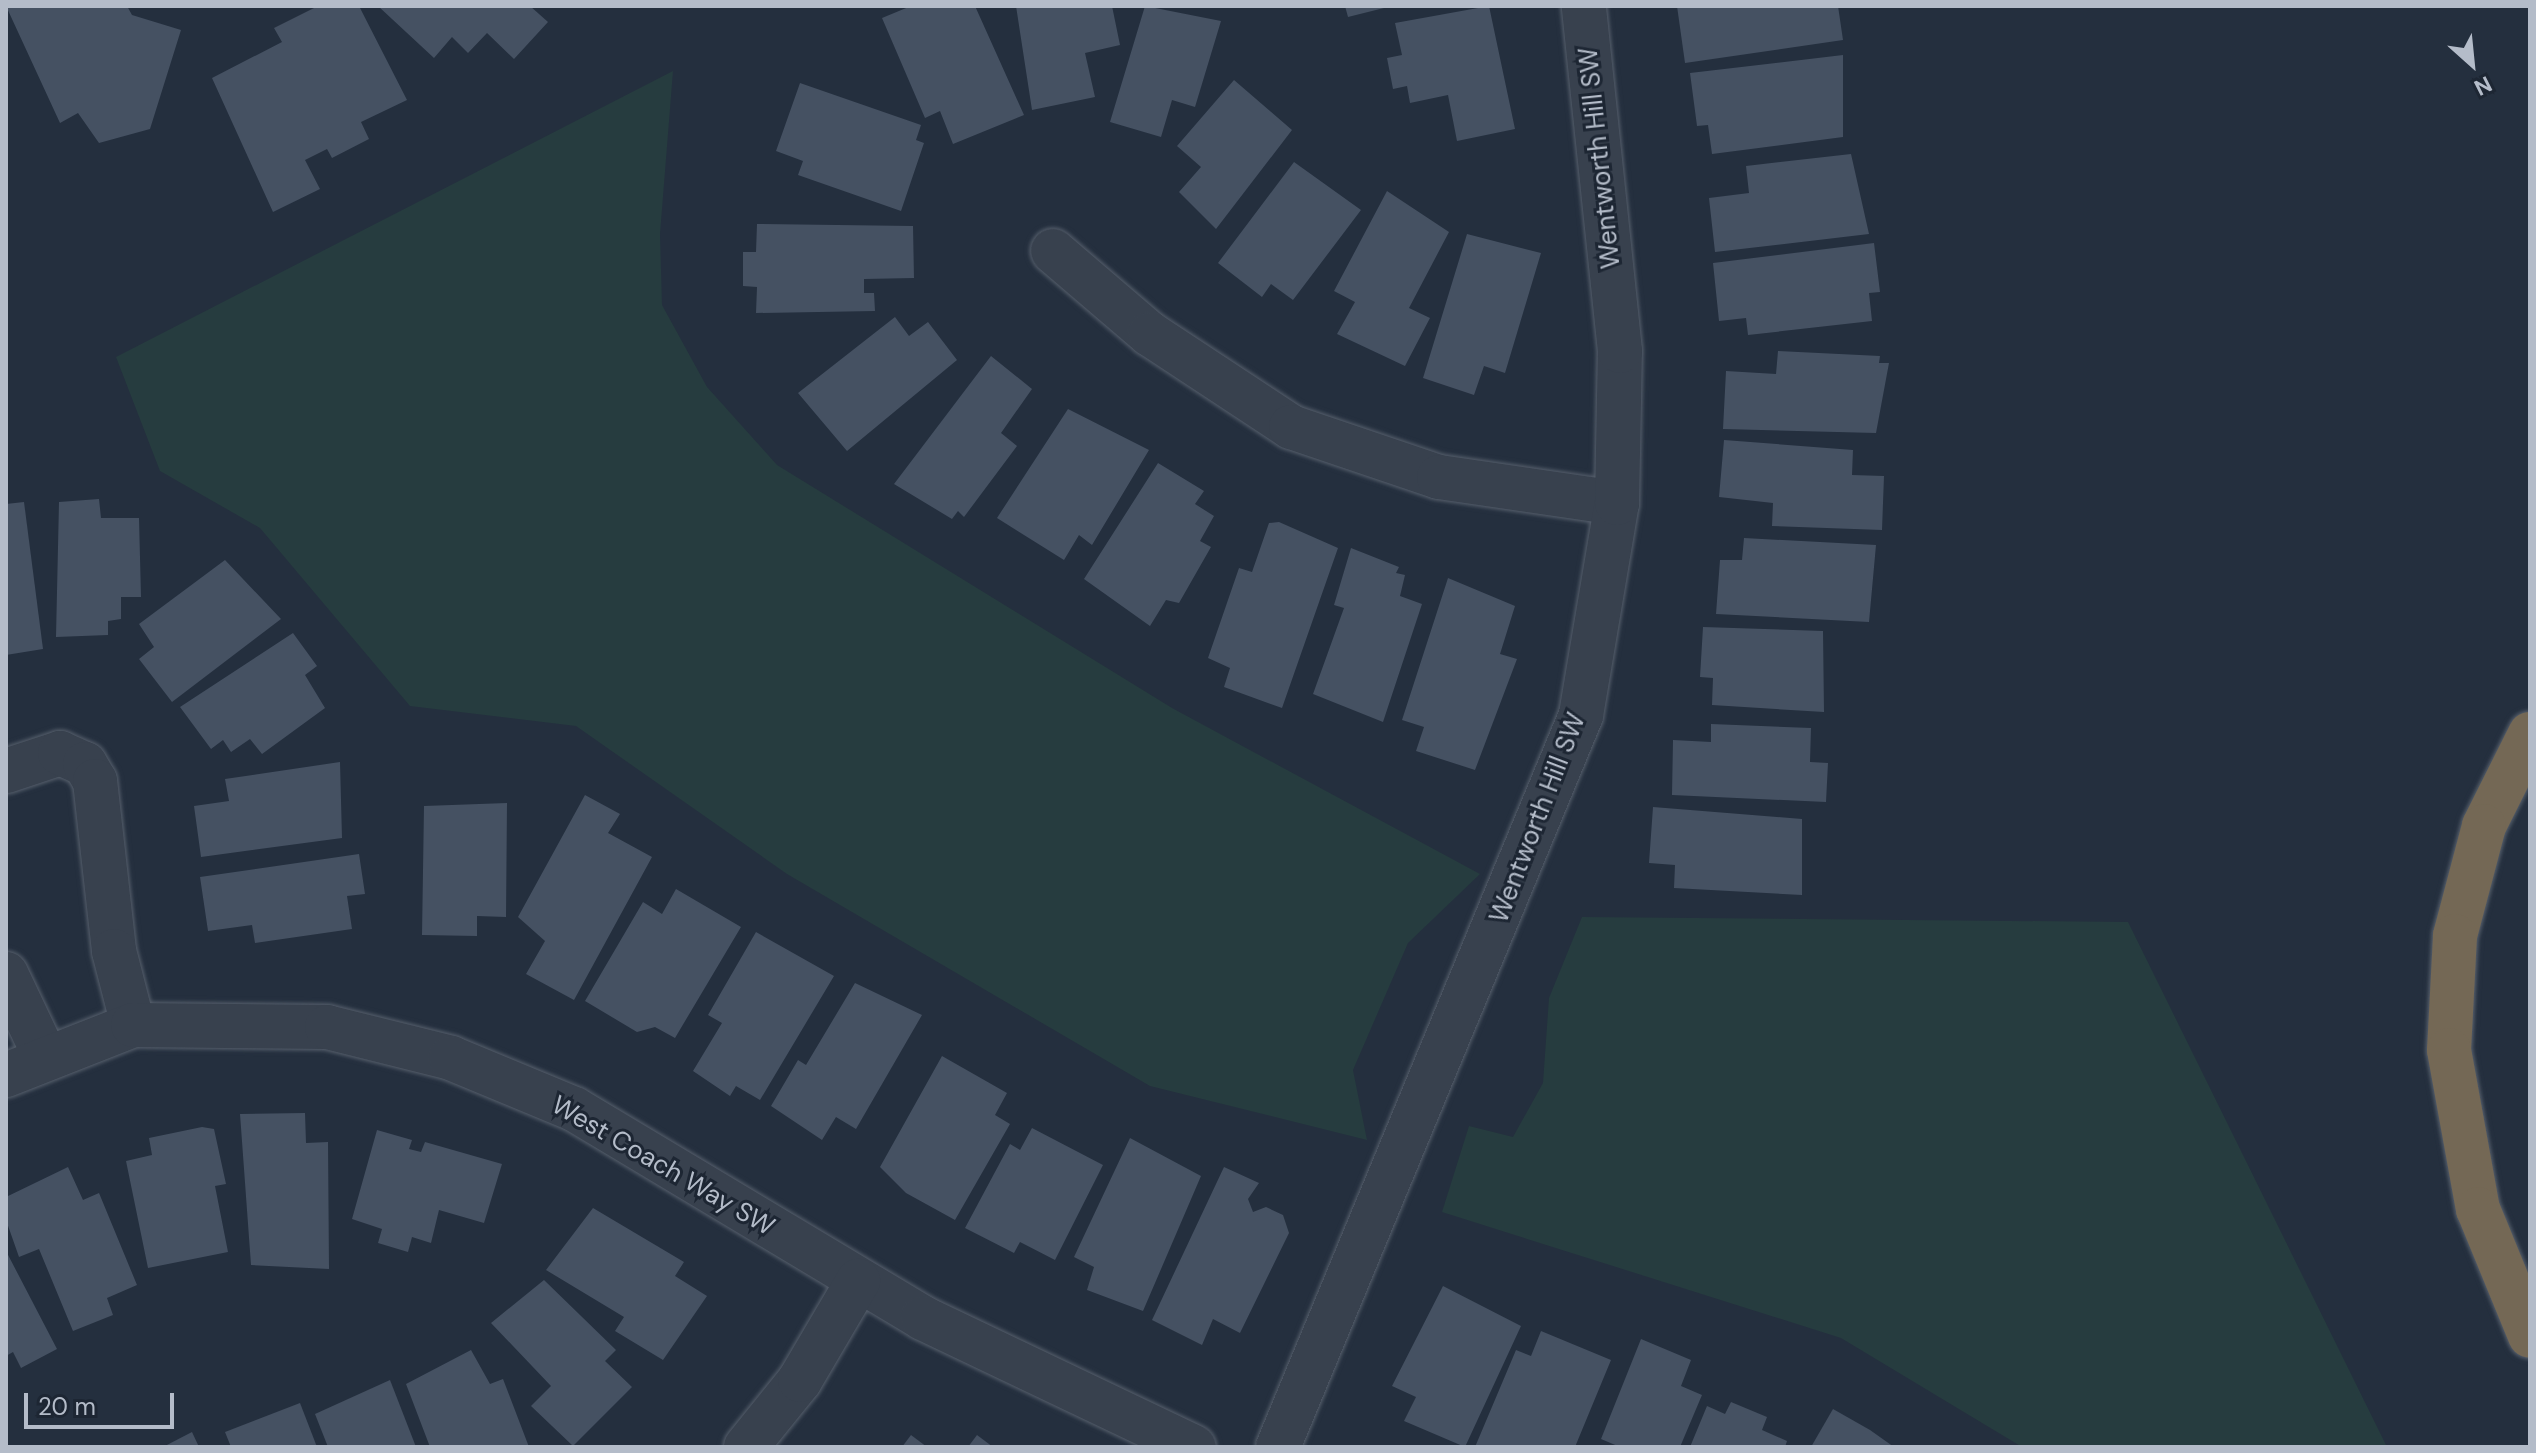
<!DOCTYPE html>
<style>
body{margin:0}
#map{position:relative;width:2536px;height:1453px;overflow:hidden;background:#242f3e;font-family:"DM Sans",sans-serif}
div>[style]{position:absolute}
.green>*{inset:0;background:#263c3f}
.building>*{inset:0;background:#455162}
.roads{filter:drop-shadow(0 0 2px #565f6c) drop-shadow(0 0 2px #565f6c)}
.minor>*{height:44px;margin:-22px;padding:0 22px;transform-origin:22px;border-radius:22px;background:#38414e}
.highway>*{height:44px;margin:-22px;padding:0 22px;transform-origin:22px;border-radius:22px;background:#746855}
span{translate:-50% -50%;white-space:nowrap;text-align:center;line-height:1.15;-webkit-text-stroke:6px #1d2633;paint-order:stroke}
.street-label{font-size:26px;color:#b4bcc9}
.frame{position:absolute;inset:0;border:8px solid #b4bcc9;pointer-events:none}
.north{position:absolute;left:2432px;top:24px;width:80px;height:80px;-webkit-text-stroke:6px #1d2633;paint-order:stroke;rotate:153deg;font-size:22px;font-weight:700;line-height:32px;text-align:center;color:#b4bcc9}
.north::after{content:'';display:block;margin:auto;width:28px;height:36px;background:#b4bcc9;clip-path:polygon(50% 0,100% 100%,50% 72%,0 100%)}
.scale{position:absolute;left:24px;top:1393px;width:150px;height:36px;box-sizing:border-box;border:4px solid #b4bcc9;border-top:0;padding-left:10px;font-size:24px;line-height:28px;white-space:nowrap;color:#b4bcc9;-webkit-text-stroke:6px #1d2633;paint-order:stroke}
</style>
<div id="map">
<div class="green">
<i style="clip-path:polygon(673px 71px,660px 234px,662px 305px,707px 387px,777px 465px,1172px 708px,1480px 874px,1408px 943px,1353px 1070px,1367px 1140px,1150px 1086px,787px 874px,576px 726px,410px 706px,260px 528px,160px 471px,116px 357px)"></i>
<i style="clip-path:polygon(1582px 917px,2128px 922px,2387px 1447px,2022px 1447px,1841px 1338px,1442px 1212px,1469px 1126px,1513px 1137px,1543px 1083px,1549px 998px)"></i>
</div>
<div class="building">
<i style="clip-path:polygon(6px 6px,127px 6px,132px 15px,181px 30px,150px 129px,99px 143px,78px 113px,60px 123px)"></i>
<i style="clip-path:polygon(318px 6px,359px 6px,407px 100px,361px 122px,369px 139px,332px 158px,327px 149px,305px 160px,320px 189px,273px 212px,212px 78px,282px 42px,274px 28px)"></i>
<i style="clip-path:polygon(378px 6px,530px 6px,548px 22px,514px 59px,487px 33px,468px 53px,452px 37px,434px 58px)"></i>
<i style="clip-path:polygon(911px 6px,975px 6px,1024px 115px,953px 144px,940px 111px,925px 118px,882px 18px)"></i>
<i style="clip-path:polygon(1016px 6px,1112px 6px,1120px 45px,1085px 53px,1095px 97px,1032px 110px)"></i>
<i style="clip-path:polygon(1145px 6px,1221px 21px,1195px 107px,1172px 100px,1161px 137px,1110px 122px)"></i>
<i style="clip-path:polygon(1345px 6px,1387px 6px,1388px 7px,1348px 17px)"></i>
<i style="clip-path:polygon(1489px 6px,1515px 129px,1457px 141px,1448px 95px,1410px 103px,1407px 86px,1393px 89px,1387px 58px,1402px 55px,1395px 23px)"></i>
<i style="clip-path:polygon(1677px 6px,1838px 6px,1843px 40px,1685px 63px)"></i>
<i style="clip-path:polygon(1843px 55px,1843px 137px,1712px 154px,1708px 125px,1697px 126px,1690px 73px)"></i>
<i style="clip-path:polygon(1234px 80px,1292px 130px,1216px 229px,1179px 192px,1201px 167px,1177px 146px)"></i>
<i style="clip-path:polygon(800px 83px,921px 125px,916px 140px,924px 143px,901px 211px,798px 175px,803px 161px,776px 151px)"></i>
<i style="clip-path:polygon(1851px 154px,1869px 234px,1715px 252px,1709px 198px,1749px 193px,1746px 166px)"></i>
<i style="clip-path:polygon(1294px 162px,1361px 210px,1293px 300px,1271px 284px,1262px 297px,1218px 263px)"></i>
<i style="clip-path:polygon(1387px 191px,1449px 232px,1409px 308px,1430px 318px,1405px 366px,1337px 334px,1355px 302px,1334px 291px)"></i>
<i style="clip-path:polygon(757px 224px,913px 226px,914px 278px,864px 279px,864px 293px,874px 293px,875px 311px,756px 313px,757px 287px,743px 286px,743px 252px,756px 252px)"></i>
<i style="clip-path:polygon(1467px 234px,1541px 253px,1505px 373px,1484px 366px,1474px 395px,1423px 378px)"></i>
<i style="clip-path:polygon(1874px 243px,1880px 292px,1869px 293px,1872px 321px,1748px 335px,1746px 318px,1719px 321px,1713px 263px)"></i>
<i style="clip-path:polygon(895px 317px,909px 336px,928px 322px,957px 360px,847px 451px,798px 393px)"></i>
<i style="clip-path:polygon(1778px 351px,1880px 356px,1879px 363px,1889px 363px,1876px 433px,1723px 429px,1726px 371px,1776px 374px)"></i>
<i style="clip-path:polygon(991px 356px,1032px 389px,1001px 433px,1017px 446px,964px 517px,958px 511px,952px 519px,894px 484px)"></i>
<i style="clip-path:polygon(1068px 409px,1149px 450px,1092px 545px,1079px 535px,1064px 560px,997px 518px)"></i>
<i style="clip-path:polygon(1724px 440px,1853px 450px,1852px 475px,1884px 476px,1882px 530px,1772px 526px,1773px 503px,1719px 497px)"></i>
<i style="clip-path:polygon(1158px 463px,1204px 491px,1195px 504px,1214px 516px,1200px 541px,1211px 547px,1179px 603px,1166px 600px,1150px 626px,1084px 579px)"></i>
<i style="clip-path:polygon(99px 499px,101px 518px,139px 518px,141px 597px,121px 597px,121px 619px,108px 621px,108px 635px,56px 637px,59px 502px)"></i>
<i style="clip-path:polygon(24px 502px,43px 649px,6px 655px,6px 504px)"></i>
<i style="clip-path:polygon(1279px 522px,1338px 548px,1282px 708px,1224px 687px,1230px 668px,1208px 658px,1239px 568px,1252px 572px,1269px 523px)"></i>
<i style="clip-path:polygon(1744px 538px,1876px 545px,1869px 622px,1716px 614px,1720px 560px,1742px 560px)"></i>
<i style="clip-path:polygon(1351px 548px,1399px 567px,1396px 573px,1405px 575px,1400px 596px,1422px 604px,1383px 722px,1313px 694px,1344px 608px,1334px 605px)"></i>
<i style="clip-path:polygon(225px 560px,281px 619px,172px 702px,139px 659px,154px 647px,139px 624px)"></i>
<i style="clip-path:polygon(1448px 578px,1515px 606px,1500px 654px,1517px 659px,1475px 770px,1416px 751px,1424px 727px,1402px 720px)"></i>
<i style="clip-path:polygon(1703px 627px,1823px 631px,1824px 712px,1712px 705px,1713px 678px,1700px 677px)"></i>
<i style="clip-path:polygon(293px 633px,317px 666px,305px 675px,325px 708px,262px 754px,250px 739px,231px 752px,223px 740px,211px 749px,180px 707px)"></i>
<i style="clip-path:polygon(1711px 724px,1811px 728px,1810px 762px,1828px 763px,1826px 802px,1672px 795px,1673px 740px,1711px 742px)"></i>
<i style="clip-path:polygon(340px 762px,342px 838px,201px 857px,194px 806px,229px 801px,225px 779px)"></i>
<i style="clip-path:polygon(585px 795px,620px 814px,608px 833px,652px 857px,574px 1000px,526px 974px,545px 941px,518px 917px)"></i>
<i style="clip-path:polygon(507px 803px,506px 917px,477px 916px,477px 936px,422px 935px,424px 806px)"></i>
<i style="clip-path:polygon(1653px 807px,1802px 819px,1802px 895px,1674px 888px,1675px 865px,1649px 863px)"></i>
<i style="clip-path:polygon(359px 854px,365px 894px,347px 896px,352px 929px,255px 943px,252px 925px,208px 931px,200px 877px)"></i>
<i style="clip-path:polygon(676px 889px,741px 927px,675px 1038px,655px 1027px,637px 1032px,585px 1001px,643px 902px,662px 914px)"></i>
<i style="clip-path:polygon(756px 932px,834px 976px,760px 1100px,736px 1086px,730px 1096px,693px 1071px,722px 1023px,708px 1015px)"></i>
<i style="clip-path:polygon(855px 983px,922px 1015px,856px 1129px,836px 1117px,822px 1140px,771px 1106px,798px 1060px,806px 1065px)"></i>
<i style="clip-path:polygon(942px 1056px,1007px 1093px,995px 1115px,1010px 1124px,955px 1220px,906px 1193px,880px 1167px)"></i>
<i style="clip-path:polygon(305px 1113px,306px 1143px,328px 1142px,329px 1269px,251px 1265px,240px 1114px)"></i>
<i style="clip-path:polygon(202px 1127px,214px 1129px,226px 1184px,215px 1186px,228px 1252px,148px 1268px,126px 1161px,152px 1155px,149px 1138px)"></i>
<i style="clip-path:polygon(1032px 1128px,1103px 1165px,1055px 1260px,1020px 1242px,1014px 1253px,965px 1228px,1010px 1144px,1020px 1150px)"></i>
<i style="clip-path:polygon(377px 1130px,412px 1140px,409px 1149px,421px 1152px,425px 1142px,502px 1164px,484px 1223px,439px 1210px,431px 1243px,412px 1237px,408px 1252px,378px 1243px,382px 1229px,352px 1219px)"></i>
<i style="clip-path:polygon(1130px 1138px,1201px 1176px,1143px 1311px,1087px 1290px,1094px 1267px,1074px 1257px)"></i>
<i style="clip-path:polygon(68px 1167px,83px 1200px,99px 1193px,137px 1285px,107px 1298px,113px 1315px,73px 1331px,39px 1249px,19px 1257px,6px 1220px,6px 1197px)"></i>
<i style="clip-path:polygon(1224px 1167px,1259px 1183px,1248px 1199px,1253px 1212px,1266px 1207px,1283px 1215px,1289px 1233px,1240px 1333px,1213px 1319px,1202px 1345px,1152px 1320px)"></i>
<i style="clip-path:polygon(593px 1208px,684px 1262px,675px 1276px,707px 1296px,663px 1360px,615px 1331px,624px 1317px,546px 1270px)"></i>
<i style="clip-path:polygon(6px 1251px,57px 1349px,21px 1368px,13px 1352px,6px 1356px)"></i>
<i style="clip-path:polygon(544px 1280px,616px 1350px,605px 1361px,632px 1387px,573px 1446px,531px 1406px,551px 1386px,491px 1323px)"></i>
<i style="clip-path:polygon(1443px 1286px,1521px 1326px,1465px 1447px,1404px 1421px,1416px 1397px,1392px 1386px)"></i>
<i style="clip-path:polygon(1541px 1331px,1611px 1360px,1575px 1447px,1475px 1447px,1516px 1350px,1531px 1356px)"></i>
<i style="clip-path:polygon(1641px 1339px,1691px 1360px,1681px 1386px,1702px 1395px,1680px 1447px,1620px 1447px,1601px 1439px)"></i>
<i style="clip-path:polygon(471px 1350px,490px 1384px,503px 1379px,529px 1447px,430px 1447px,406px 1384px)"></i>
<i style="clip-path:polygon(390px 1380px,416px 1447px,328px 1447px,315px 1414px)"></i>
<i style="clip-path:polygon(1731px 1402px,1767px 1417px,1762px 1430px,1787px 1441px,1785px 1447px,1690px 1447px,1707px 1406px,1725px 1414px)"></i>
<i style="clip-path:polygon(300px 1403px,317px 1447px,231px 1447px,225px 1432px)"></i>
<i style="clip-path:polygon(1833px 1409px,1870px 1430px,1894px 1447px,1811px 1447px)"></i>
<i style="clip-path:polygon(192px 1432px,199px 1447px,163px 1447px)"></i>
<i style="clip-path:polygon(911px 1435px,927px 1447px,902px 1447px)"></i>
<i style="clip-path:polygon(977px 1435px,993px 1447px,968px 1447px)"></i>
</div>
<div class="roads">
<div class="minor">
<i style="left:1053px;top:251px;width:128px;rotate:40.6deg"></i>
<i style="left:1150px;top:334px;width:169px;rotate:33.4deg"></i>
<i style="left:1291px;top:427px;width:156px;rotate:18.7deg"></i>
<i style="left:1439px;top:477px;width:180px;rotate:8.3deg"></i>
<i style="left:6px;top:771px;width:57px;rotate:-18.4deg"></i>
<i style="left:60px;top:753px;width:27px;rotate:24deg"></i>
<i style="left:85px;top:764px;width:20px;rotate:60deg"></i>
<i style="left:95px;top:781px;width:171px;rotate:83.6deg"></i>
<i style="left:114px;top:951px;width:76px;rotate:75.6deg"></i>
<i style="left:6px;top:974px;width:89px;rotate:64.6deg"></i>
<i style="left:6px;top:1075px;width:136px;rotate:-21.5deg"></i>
<i style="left:133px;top:1025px;width:194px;rotate:0.6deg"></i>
<i style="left:327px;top:1027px;width:128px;rotate:14deg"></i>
<i style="left:451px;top:1058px;width:133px;rotate:22.5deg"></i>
<i style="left:574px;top:1109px;width:407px;rotate:30.9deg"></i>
<i style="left:923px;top:1318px;width:300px;rotate:25.5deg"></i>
<i style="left:746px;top:1447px;width:86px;rotate:-51.1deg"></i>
<i style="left:800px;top:1380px;width:115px;rotate:-59.6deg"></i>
<i style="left:1278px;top:1447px;width:792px;rotate:-67.51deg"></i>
<i style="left:1581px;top:715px;width:215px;rotate:-80.4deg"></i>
<i style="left:1617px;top:503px;width:152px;rotate:-88.9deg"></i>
<i style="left:1620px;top:351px;width:347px;rotate:-96deg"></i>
</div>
<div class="highway">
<i style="left:2530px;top:734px;width:103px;rotate:116.6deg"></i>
<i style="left:2484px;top:826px;width:114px;rotate:104.8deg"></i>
<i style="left:2455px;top:936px;width:114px;rotate:93deg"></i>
<i style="left:2449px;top:1050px;width:162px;rotate:79.7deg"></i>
<i style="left:2478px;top:1209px;width:137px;rotate:67.7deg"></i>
</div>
</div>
<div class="street-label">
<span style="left:1600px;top:158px;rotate:-96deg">Wentworth Hill SW</span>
<span style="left:1538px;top:818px;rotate:-69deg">Wentworth Hill SW</span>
<span style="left:663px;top:1166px;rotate:30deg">West Coach Way SW</span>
</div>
<div class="frame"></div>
<div class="north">N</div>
<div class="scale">20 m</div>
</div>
